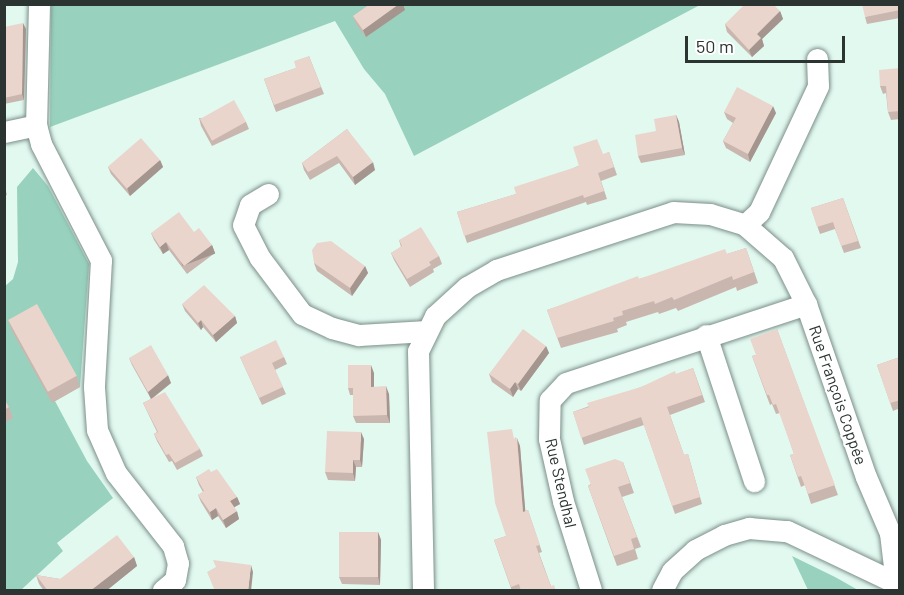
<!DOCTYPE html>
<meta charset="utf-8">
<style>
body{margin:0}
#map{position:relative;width:904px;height:595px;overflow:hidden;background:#e2f9f0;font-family:Barlow,sans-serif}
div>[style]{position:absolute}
.green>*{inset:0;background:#98d2be}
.roads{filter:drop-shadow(0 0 2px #7b8f88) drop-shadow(0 0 2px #7b8f88)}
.street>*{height:21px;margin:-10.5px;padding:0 10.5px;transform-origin:10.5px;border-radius:10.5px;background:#fff}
.wall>*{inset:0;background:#c9b7af}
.shaded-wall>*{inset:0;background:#a4958f;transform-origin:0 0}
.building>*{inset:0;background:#ead5cc;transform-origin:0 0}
span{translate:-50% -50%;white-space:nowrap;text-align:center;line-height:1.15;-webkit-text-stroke:4.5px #fff;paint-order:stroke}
.street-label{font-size:16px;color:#2b3430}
.frame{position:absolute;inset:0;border:6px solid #2b3430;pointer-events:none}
.scale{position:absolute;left:685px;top:36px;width:160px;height:27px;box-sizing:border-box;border:3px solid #2b3430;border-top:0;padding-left:8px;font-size:18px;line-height:21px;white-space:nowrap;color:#2b3430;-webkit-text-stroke:4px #fff;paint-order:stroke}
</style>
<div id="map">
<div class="green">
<i style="clip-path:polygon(51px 5px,700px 5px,414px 156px,385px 94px,364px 69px,335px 21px,50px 127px)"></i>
<i style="clip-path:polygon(33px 168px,48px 186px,89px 264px,80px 387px,55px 401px,87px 461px,113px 498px,57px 543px,63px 551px,21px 590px,5px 590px,4px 287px,13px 279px,18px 262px,17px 187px)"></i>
<i style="clip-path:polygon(792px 556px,835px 577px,858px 590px,808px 590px)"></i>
</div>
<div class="roads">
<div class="street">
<i style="left:39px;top:4px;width:121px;rotate:91.4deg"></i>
<i style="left:36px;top:125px;width:20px;rotate:75deg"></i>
<i style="left:41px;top:144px;width:131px;rotate:62.7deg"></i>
<i style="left:101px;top:260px;width:127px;rotate:93.2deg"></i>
<i style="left:94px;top:387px;width:43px;rotate:86deg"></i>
<i style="left:97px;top:430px;width:47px;rotate:66.2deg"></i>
<i style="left:116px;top:473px;width:93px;rotate:52deg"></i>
<i style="left:173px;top:546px;width:18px;rotate:74deg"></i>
<i style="left:178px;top:563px;width:17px;rotate:100deg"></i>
<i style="left:175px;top:580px;width:16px;rotate:140deg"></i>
<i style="left:4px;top:132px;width:33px;rotate:-12deg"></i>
<i style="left:268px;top:194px;width:21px;rotate:149deg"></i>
<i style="left:250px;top:205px;width:21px;rotate:109deg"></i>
<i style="left:243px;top:225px;width:37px;rotate:63deg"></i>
<i style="left:260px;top:258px;width:70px;rotate:53.1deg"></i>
<i style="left:302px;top:314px;width:33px;rotate:25deg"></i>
<i style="left:332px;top:328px;width:28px;rotate:15deg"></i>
<i style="left:359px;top:335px;width:68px;rotate:-3.4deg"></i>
<i style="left:745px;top:225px;width:19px;rotate:-43deg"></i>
<i style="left:759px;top:212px;width:139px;rotate:-64.9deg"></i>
<i style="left:818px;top:86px;width:27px;rotate:-92deg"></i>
<i style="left:706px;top:335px;width:154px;rotate:71.8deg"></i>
<i style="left:423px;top:590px;width:239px;rotate:-91.2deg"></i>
<i style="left:418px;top:351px;width:39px;rotate:-64deg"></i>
<i style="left:435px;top:316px;width:43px;rotate:-42.2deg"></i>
<i style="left:467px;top:287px;width:34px;rotate:-30deg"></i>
<i style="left:496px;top:270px;width:186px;rotate:-18.1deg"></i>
<i style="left:673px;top:212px;width:37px;rotate:3deg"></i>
<i style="left:710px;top:214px;width:37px;rotate:17deg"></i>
<i style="left:745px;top:225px;width:50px;rotate:41deg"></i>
<i style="left:783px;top:258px;width:51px;rotate:63.4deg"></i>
<i style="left:806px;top:304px;width:183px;rotate:70.9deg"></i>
<i style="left:866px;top:477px;width:61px;rotate:66.8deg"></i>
<i style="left:890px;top:533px;width:50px;rotate:83.2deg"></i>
<i style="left:591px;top:590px;width:93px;rotate:-107.5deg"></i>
<i style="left:563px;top:501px;width:64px;rotate:-102.7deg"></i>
<i style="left:549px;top:439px;width:39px;rotate:-89deg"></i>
<i style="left:550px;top:400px;width:23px;rotate:-47deg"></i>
<i style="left:566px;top:383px;width:253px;rotate:-18.2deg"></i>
<i style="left:662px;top:590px;width:21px;rotate:-62deg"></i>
<i style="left:672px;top:571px;width:31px;rotate:-42deg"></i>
<i style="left:695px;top:550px;width:33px;rotate:-27deg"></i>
<i style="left:724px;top:535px;width:26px;rotate:-16deg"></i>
<i style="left:749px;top:528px;width:38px;rotate:5deg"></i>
<i style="left:787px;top:531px;width:125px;rotate:25.5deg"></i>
</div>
</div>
<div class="wall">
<i style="clip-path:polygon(370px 4px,403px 4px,405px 10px,366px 37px,356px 24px,353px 16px)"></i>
<i style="clip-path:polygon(900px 4px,900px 18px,867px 24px,865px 17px)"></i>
<i style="clip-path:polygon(780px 11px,783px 19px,762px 39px,764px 46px,752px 57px,727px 32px,725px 24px)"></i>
<i style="clip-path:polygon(4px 27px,26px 29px,24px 100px,4px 104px)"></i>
<i style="clip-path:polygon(309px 56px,324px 94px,276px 112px,264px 79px,296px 68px)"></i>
<i style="clip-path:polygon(900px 68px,900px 119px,891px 120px,888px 112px,886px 93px,883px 94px,880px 86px)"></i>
<i style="clip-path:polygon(724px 112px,776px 113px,750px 162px,726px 148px,723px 141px,733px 123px,727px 119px)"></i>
<i style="clip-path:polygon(676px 115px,679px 122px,685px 155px,641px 163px,638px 156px,656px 131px)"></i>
<i style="clip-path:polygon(199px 118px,246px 122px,249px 129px,212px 146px,201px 126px)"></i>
<i style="clip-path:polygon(347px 129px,375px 170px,355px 185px,339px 163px,310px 180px,304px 170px,302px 163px)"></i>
<i style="clip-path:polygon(609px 152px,617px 175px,601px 181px,607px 199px,587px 205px,586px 202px,467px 243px,457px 212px,516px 194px)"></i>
<i style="clip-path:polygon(160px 160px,163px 167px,130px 196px,111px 174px,108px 167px)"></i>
<i style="clip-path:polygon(4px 183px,7px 195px,4px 196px)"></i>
<i style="clip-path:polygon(843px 198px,861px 248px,844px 253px,835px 229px,820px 234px,811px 208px)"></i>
<i style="clip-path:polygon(194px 232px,212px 245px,215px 253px,187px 274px,169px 250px,163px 254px,154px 240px,151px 233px)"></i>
<i style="clip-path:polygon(399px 240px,439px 256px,442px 264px,433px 269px,434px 272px,410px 287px,394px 260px,391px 253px,401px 247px)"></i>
<i style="clip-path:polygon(746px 248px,758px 283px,737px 291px,736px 287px,678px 311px,676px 308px,659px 314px,658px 312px,626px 322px,627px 325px,617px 329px,618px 332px,561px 348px,547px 310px,639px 279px,727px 254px)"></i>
<i style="clip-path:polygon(314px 263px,365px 266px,368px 273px,352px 296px,317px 271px)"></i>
<i style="clip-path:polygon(182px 304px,235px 316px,237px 323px,216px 342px,203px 327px,201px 330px,185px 311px)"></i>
<i style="clip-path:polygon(8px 320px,77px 376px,80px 387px,52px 403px,12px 331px)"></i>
<i style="clip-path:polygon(777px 329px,838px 495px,811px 504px,805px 485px,801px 487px,790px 455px,794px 454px,780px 413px,776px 414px,772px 404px,770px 405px,752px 356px,756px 355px)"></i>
<i style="clip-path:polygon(546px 346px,549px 353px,521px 391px,518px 389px,513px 397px,492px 382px,489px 374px)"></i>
<i style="clip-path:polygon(240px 357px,284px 357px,287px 364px,275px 370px,286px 394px,262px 405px)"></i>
<i style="clip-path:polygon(900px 357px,900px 408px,893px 411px,877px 365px)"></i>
<i style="clip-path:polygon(129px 358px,171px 383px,152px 399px,200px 449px,203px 456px,177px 470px,172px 461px,169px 462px,157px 441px,154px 434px,157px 432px,143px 403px,151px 399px,132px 365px)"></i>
<i style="clip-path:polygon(693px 368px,705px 402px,670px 415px,684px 455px,688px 454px,690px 461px,702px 504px,675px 514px,644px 425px,584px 445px,573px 412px)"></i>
<i style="clip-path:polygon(374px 373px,374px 387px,389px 394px,390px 423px,356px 423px,353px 416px,353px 395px,350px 395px,348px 388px)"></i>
<i style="clip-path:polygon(4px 399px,9px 407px,13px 418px,4px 423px)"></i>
<i style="clip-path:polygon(515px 437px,520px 446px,525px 511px,528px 510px,542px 552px,539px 553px,551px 586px,556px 591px,512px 591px,494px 540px,506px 536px)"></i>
<i style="clip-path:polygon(364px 439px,362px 467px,356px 467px,355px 481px,328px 480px,325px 472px)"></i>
<i style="clip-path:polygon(623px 462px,634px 493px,622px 497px,641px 547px,635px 549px,638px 559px,617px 566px,588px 486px)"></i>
<i style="clip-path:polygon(211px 472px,237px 497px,240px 504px,234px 507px,239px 519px,226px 528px,218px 516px,212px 520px,201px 502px,198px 495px,203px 492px,199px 485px,196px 477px)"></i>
<i style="clip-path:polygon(378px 532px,381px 540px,380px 585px,342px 584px,339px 577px)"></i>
<i style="clip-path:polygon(134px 557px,137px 566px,106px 591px,44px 591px,39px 584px,36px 575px,60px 579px)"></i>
</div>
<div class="shaded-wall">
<i style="clip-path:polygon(399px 4px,403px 4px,405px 10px,366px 37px,363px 30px)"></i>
<i style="clip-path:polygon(780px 11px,783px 19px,762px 39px,764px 46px,752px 57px,749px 50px,757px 34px)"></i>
<i style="clip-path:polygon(23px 23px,26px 29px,24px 100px,22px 94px)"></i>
<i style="clip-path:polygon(773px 106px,776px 113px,750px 162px,748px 154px)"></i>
<i style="clip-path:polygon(676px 115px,679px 122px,685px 155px,682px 148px)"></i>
<i style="clip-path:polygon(160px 160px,163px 167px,130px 196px,127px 188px)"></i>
<i style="clip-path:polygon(373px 162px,375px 170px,355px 185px,353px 177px)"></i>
<i style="clip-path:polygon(166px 242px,169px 250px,163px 254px,160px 247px)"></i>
<i style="left:212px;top:245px;width:9px;height:35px;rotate:69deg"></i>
<i style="clip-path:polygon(365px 266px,368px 273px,352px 296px,350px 288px)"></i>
<i style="clip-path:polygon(235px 316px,237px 323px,216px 342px,213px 335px)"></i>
<i style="clip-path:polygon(201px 320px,203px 327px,201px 330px,198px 323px)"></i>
<i style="clip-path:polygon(546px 346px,549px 353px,521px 391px,518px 384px)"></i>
<i style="clip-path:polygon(371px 365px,374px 373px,374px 394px,371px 387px)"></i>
<i style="clip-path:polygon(168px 375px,171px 383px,151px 399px,148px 392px)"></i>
<i style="clip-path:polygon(515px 382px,518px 389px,513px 397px,510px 389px)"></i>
<i style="clip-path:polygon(386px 386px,389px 394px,390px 423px,387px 415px)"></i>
<i style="clip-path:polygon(361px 432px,364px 439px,362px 467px,360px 460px)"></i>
<i style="clip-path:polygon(517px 438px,520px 446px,526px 519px,523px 512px)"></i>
<i style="clip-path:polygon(353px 460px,356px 467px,355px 481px,353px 473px)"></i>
<i style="clip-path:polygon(237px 497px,240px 504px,233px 508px,230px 501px)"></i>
<i style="clip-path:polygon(216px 508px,218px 516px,212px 520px,210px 512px)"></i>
<i style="clip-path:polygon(237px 511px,239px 519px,226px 528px,223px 520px)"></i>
<i style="clip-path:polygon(378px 532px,381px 540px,380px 585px,378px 577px)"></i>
<i style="clip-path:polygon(134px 557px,137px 566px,106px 591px,90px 591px)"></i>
<i style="clip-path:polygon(251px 565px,253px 572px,251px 591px,248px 591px)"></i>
</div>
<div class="building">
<i style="clip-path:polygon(370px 4px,399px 4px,363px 30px,353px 16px)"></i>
<i style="clip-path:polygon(745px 4px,773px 4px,780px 11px,757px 34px,761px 38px,749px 50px,725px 24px)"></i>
<i style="clip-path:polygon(862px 4px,900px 4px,900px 10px,865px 17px)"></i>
<i style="clip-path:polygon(23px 23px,22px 94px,4px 98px,4px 27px)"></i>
<i style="clip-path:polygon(309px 56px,321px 87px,274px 105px,264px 79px,296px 68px,294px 61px)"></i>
<i style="clip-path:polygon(900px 68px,900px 111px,888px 112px,886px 86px,880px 86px,879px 70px)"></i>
<i style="clip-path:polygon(737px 87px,773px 106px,748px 154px,723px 141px,736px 118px,724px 112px)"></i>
<i style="left:234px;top:100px;width:25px;height:39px;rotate:61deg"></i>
<i style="clip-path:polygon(676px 115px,682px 148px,638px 156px,635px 135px,656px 131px,654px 119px)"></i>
<i style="clip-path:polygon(347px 129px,373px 162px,353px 177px,337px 156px,308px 172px,302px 163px)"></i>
<i style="left:141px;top:138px;width:29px;height:44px;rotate:49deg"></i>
<i style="clip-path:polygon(597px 139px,603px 154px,609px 152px,614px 167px,598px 173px,604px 191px,584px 198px,583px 195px,464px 236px,457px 212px,516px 194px,514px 187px,579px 166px,573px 147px)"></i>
<i style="clip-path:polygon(843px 198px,858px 241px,841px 246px,833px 222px,817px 227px,811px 208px)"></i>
<i style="clip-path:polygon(179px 212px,194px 232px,199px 228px,212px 245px,184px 266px,166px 242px,160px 247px,151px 233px)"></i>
<i style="clip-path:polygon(421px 227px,439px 256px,429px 262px,431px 265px,407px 279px,391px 253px,402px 246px,399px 240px)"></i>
<i style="clip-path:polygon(331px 241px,365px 266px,350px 288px,314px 263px,312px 250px,317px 243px)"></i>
<i style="clip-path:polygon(746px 248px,754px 272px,733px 280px,732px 276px,674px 300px,672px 297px,655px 304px,654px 301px,622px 311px,623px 315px,613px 318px,614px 321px,557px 338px,547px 310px,638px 276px,639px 279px,725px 249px,727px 254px)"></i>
<i style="clip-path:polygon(204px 285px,235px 316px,213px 335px,201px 320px,198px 323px,182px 304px)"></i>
<i style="left:37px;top:304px;width:82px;height:33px;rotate:61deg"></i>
<i style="clip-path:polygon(523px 329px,546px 346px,518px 384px,515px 382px,510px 389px,489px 374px)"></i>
<i style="clip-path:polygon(777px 329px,835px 485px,808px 494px,801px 476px,798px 477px,790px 455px,794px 454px,776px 404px,773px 405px,769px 395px,767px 395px,752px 356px,756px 355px,750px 339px)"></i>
<i style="clip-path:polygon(276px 340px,284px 357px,272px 363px,283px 387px,259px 398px,240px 357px)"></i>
<i style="clip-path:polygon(151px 345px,168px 375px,148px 392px,129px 358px)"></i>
<i style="clip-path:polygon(900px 357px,900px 400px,890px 403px,877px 365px)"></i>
<i style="clip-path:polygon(348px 365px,371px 365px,371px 387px,386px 386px,387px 415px,353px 416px,353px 388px,348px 388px)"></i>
<i style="clip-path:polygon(693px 368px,702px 395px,667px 407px,684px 455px,688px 454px,700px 497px,672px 506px,641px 417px,581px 438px,573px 412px,589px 407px,587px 403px,641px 387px,675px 371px,676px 374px)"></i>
<i style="clip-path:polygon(165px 392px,200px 449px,175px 463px,169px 454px,166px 455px,154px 434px,158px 432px,143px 403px)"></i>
<i style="clip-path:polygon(4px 399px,9px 407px,4px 410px)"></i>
<i style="clip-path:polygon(512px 429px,514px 439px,517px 438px,523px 512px,528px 510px,540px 545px,536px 546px,544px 568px,551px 586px,554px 585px,556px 591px,521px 591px,519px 584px,511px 587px,494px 540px,506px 536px,495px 503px,487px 432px)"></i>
<i style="clip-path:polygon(327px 431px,361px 432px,360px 460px,353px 460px,353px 473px,325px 472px)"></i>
<i style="clip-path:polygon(615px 459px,623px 462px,630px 483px,618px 487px,637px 537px,631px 539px,634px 549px,614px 556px,588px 486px,591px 485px,585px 469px)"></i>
<i style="clip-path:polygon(209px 469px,211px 472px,217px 469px,237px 497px,230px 501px,237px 511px,223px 520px,216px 508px,210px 512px,198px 495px,204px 491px,196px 477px)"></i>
<i style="left:339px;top:532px;width:39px;height:45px"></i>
<i style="clip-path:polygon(117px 535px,134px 557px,90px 591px,48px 591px,36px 575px,60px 579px)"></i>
<i style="clip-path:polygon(213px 560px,251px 565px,248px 591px,215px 591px,207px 572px,216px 567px)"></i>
</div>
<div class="street-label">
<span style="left:838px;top:395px;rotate:71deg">Rue François Coppée</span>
<span style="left:561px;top:483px;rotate:77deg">Rue Stendhal</span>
</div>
<div class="frame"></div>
<div class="scale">50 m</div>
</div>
